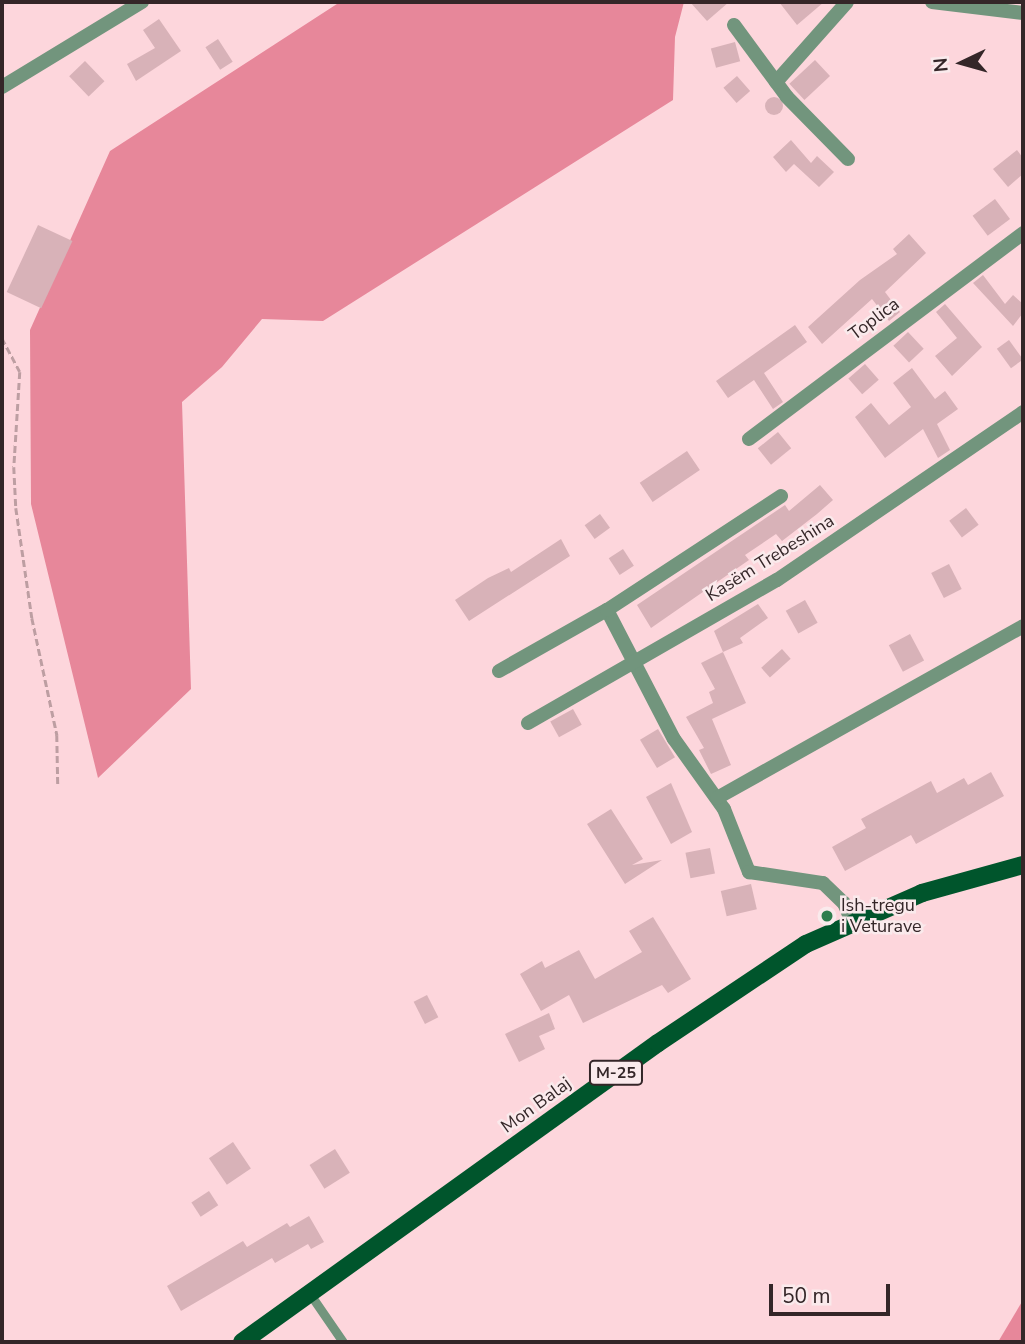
<!DOCTYPE html>
<meta charset="utf-8">
<style>
body{margin:0}
#map{position:relative;width:1025px;height:1344px;overflow:hidden;background:#fdd6dc;font-family:"Nunito Sans",sans-serif}
div>[style]{position:absolute}
.forest>*{inset:0;background:#e7879a}
.building>*{inset:0;background:#d8b2b8;transform-origin:0 0}
.round{border-radius:50%}
.path>*{height:2.5px;margin-top:-1.25px;transform-origin:0;background:repeating-linear-gradient(90deg,#bd9ea2 0 7px,transparent 0 10.5px)}
.service>*{height:9px;margin:-4.5px;padding:0 4.5px;transform-origin:4.5px;border-radius:4.5px;background:#72957d}
.minor>*{height:14px;margin:-7px;padding:0 7px;transform-origin:7px;border-radius:7px;background:#72957d}
.tertiary>*{height:14px;margin:-7px;padding:0 7px;transform-origin:7px;border-radius:7px;background:#72957d}
.primary>*{height:18px;margin:-9px;padding:0 9px;transform-origin:9px;border-radius:9px;background:#00552c}
.dots>*{width:19px;height:19px;translate:-50% -50%;box-sizing:border-box;border:4px solid #faeaec;border-radius:50%}
span{translate:-50% -50%;white-space:nowrap;text-align:center;line-height:1.15;-webkit-text-stroke:5px #faeaec;paint-order:stroke}
.shield-label span{padding:2px 5px;background:#faeaec;border:2px solid;border-radius:5px;-webkit-text-stroke-width:0}
.shield-label{font-size:16px;color:#342628;font-weight:700}
.street-label{font-size:18px;color:#342628}
.poi-label{font-size:18px;color:#342628}
.left{translate:0 -50%;text-align:left}
.frame{position:absolute;inset:0;border:4px solid #342628;pointer-events:none}
.north{position:absolute;left:927px;top:28px;width:70px;height:70px;-webkit-text-stroke:5px #faeaec;paint-order:stroke;rotate:265deg;font-size:19px;font-weight:700;line-height:28px;text-align:center;color:#342628}
.north::after{content:'';display:block;margin:auto;width:24px;height:32px;background:#342628;clip-path:polygon(50% 0,100% 100%,50% 72%,0 100%)}
.scale{position:absolute;left:769px;top:1284px;width:121px;height:32px;box-sizing:border-box;border:4px solid #342628;border-top:0;padding-left:9px;font-size:21px;line-height:24px;white-space:nowrap;color:#342628;-webkit-text-stroke:5px #faeaec;paint-order:stroke}
</style>
<div id="map">
<div class="forest">
<i style="clip-path:polygon(340px 2px,684px 2px,675px 37px,673px 100px,323px 321px,262px 319px,222px 367px,182px 402px,191px 689px,98px 778px,31px 504px,30px 330px,110px 151px)"></i>
<i style="clip-path:polygon(1023px 1300px,1023px 1342px,998px 1342px)"></i>
</div>
<div class="building">
<i style="clip-path:polygon(690px 2px,729px 2px,707px 21px)"></i>
<i style="clip-path:polygon(779px 2px,824px 2px,797px 25px)"></i>
<i style="clip-path:polygon(159px 19px,181px 51px,136px 81px,127px 64px,155px 48px,143px 30px)"></i>
<i style="left:218px;top:39px;width:27px;height:15px;rotate:57deg"></i>
<i style="left:735px;top:42px;width:20px;height:25px;rotate:75deg"></i>
<i style="left:815px;top:60px;width:22px;height:35px;rotate:47deg"></i>
<i style="left:85px;top:61px;width:28px;height:22px;rotate:46deg"></i>
<i style="left:737px;top:76px;width:20px;height:18px;rotate:49deg"></i>
<i class="round" style="left:765px;top:97px;width:18px;height:18px"></i>
<i style="clip-path:polygon(791px 140px,811px 163px,817px 156px,834px 172px,819px 187px,794px 164px,786px 172px,773px 157px)"></i>
<i style="clip-path:polygon(1017px 150px,1023px 158px,1023px 174px,1008px 187px,993px 169px)"></i>
<i style="left:995px;top:199px;width:25px;height:28px;rotate:53deg"></i>
<i style="left:38px;top:225px;width:38px;height:74px;rotate:25deg"></i>
<i style="clip-path:polygon(909px 234px,926px 253px,885px 292px,900px 312px,889px 321px,872px 299px,822px 344px,808px 327px,860px 280px,897px 254px,893px 249px)"></i>
<i style="clip-path:polygon(983px 275px,1005px 304px,1013px 295px,1023px 304px,1023px 313px,1013px 326px,973px 283px)"></i>
<i style="clip-path:polygon(945px 304px,982px 347px,952px 376px,935px 356px,957px 338px,936px 312px)"></i>
<i style="clip-path:polygon(795px 325px,807px 342px,764px 373px,783px 402px,773px 409px,754px 380px,728px 398px,716px 381px)"></i>
<i style="left:908px;top:332px;width:23px;height:20px;rotate:47deg"></i>
<i style="left:1009px;top:340px;width:24px;height:15px;rotate:54deg"></i>
<i style="left:865px;top:364px;width:21px;height:22px;rotate:49deg"></i>
<i style="clip-path:polygon(912px 368px,935px 399px,945px 391px,958px 409px,937px 424px,950px 450px,938px 458px,923px 429px,885px 458px,855px 417px,871px 403px,889px 425px,911px 407px,893px 383px)"></i>
<i style="left:778px;top:432px;width:21px;height:26px;rotate:51deg"></i>
<i style="left:687px;top:451px;width:23px;height:57px;rotate:56deg"></i>
<i style="clip-path:polygon(820px 485px,833px 500px,817px 514px,782px 541px,776px 534px,745px 555px,749px 560px,651px 628px,637px 605px,785px 505px,789px 511px)"></i>
<i style="left:966px;top:508px;width:21px;height:21px;rotate:53deg"></i>
<i style="left:600px;top:514px;width:17px;height:19px;rotate:54deg"></i>
<i style="clip-path:polygon(561px 539px,570px 556px,469px 621px,455px 600px,488px 578px,509px 568px,511px 572px)"></i>
<i style="left:623px;top:549px;width:20px;height:17px;rotate:57deg"></i>
<i style="left:949px;top:564px;width:28px;height:20px;rotate:63deg"></i>
<i style="left:805px;top:600px;width:26px;height:22px;rotate:61deg"></i>
<i style="clip-path:polygon(758px 604px,768px 618px,740px 638px,743px 643px,723px 652px,714px 631px)"></i>
<i style="left:910px;top:634px;width:30px;height:24px;rotate:62deg"></i>
<i style="left:782px;top:649px;width:13px;height:28px;rotate:48deg"></i>
<i style="clip-path:polygon(723px 652px,746px 703px,712px 719px,731px 765px,711px 774px,699px 750px,704px 748px,686px 717px,713px 703px,709px 692px,715px 689px,701px 663px)"></i>
<i style="left:573px;top:709px;width:18px;height:26px;rotate:61deg"></i>
<i style="left:658px;top:729px;width:33px;height:21px;rotate:59deg"></i>
<i style="clip-path:polygon(991px 772px,1004px 796px,916px 844px,911px 835px,845px 871px,832px 847px,866px 828px,861px 819px,931px 781px,937px 793px,964px 778px,968px 785px)"></i>
<i style="clip-path:polygon(671px 783px,692px 832px,671px 844px,646px 797px)"></i>
<i style="clip-path:polygon(611px 809px,643px 859px,632px 865px,662px 860px,625px 884px,587px 824px)"></i>
<i style="left:710px;top:848px;width:26px;height:25px;rotate:79deg"></i>
<i style="left:751px;top:884px;width:26px;height:31px;rotate:77deg"></i>
<i style="clip-path:polygon(653px 917px,691px 979px,668px 993px,662px 985px,583px 1023px,569px 995px,541px 1011px,520px 974px,542px 961px,545px 968px,579px 950px,595px 979px,642px 952px,629px 931px)"></i>
<i style="left:427px;top:995px;width:25px;height:15px;rotate:63deg"></i>
<i style="clip-path:polygon(549px 1013px,555px 1029px,539px 1036px,545px 1049px,519px 1062px,505px 1034px)"></i>
<i style="left:233px;top:1142px;width:32px;height:29px;rotate:56deg"></i>
<i style="left:335px;top:1149px;width:28px;height:30px;rotate:58deg"></i>
<i style="left:209px;top:1191px;width:17px;height:21px;rotate:57deg"></i>
<i style="clip-path:polygon(309px 1216px,324px 1242px,311px 1249px,308px 1244px,275px 1263px,272px 1258px,181px 1311px,167px 1286px,243px 1241px,247px 1247px,287px 1223px,290px 1227px)"></i>
</div>
<div class="path">
<i style="left:2px;top:338px;width:38px;rotate:62deg"></i>
<i style="left:20px;top:372px;width:95px;rotate:93.6deg"></i>
<i style="left:14px;top:467px;width:41px;rotate:87.2deg"></i>
<i style="left:16px;top:508px;width:111px;rotate:81.7deg"></i>
<i style="left:32px;top:618px;width:120px;rotate:77.9deg"></i>
<i style="left:57px;top:735px;width:52px;rotate:88.9deg"></i>
</div>
<div class="service">
<i style="left:310px;top:1294px;width:58px;rotate:55.5deg"></i>
</div>
<div class="minor">
<i style="left:734px;top:25px;width:89px;rotate:53.6deg"></i>
<i style="left:787px;top:97px;width:87px;rotate:45.5deg"></i>
<i style="left:776px;top:82px;width:107px;rotate:-48.4deg"></i>
<i style="left:2px;top:87px;width:164px;rotate:-31.3deg"></i>
<i style="left:749px;top:439px;width:343px;rotate:-36.9deg"></i>
<i style="left:607px;top:610px;width:145px;rotate:62.6deg"></i>
<i style="left:674px;top:739px;width:86px;rotate:54.5deg"></i>
<i style="left:724px;top:809px;width:68px;rotate:68.4deg"></i>
<i style="left:749px;top:872px;width:75px;rotate:8.5deg"></i>
<i style="left:823px;top:883px;width:29px;rotate:44deg"></i>
<i style="left:844px;top:903px;width:21px;rotate:67deg"></i>
<i style="left:499px;top:671px;width:124px;rotate:-29.5deg"></i>
<i style="left:607px;top:610px;width:208px;rotate:-33.2deg"></i>
<i style="left:528px;top:723px;width:287px;rotate:-29.9deg"></i>
<i style="left:777px;top:580px;width:298px;rotate:-34.3deg"></i>
<i style="left:717px;top:798px;width:351px;rotate:-29.3deg"></i>
</div>
<div class="tertiary">
<i style="left:932px;top:2px;width:92px;rotate:6.9deg"></i>
</div>
<div class="primary">
<i style="left:242px;top:1342px;width:512px;rotate:-35.71deg"></i>
<i style="left:658px;top:1043px;width:178px;rotate:-33.8deg"></i>
<i style="left:806px;top:944px;width:127px;rotate:-23.7deg"></i>
<i style="left:922px;top:893px;width:105px;rotate:-15.5deg"></i>
</div>
<div class="dots">
<i style="left:827px;top:916px;background:#2d7d4d"></i>
</div>
<div class="shield-label">
<span style="left:616px;top:1073px">M-25</span>
</div>
<div class="street-label">
<span style="left:874px;top:319px;rotate:-37deg">Toplica</span>
<span style="left:770px;top:558px;rotate:-32deg">Kasëm Trebeshina</span>
<span style="left:536px;top:1105px;rotate:-36deg">Mon Balaj</span>
</div>
<div class="poi-label">
<span class="left" style="left:841px;top:916px">Ish-tregu<br>i Veturave</span>
</div>
<div class="frame"></div>
<div class="north">N</div>
<div class="scale">50 m</div>
</div>
